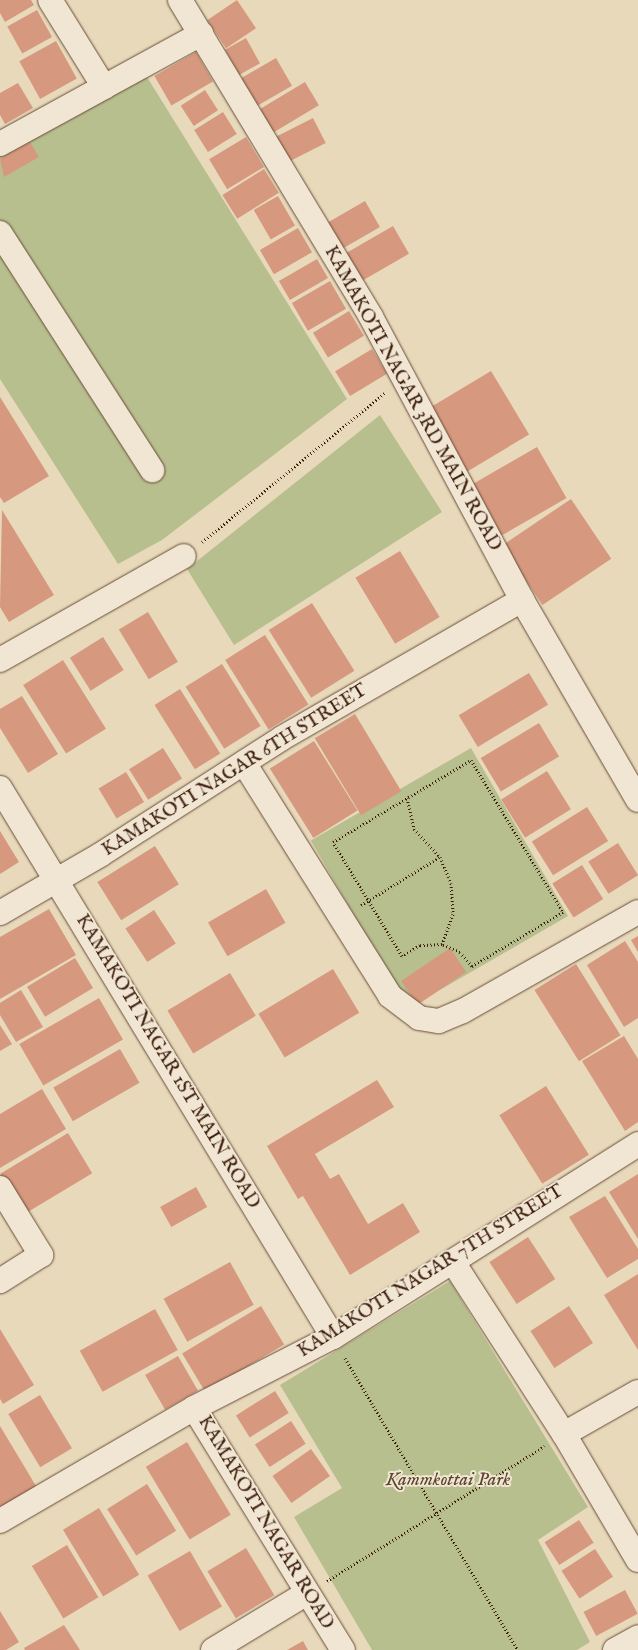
<!DOCTYPE html>
<style>
body{margin:0}
#map{position:relative;width:638px;height:1650px;overflow:hidden;background:#e8d9bb;font-family:"IM FELL English",serif}
div>[style]{position:absolute}
.green>*{inset:0;background:#b8bf8f;transform-origin:0 0}
.building>*{inset:0;background:#d6997f;transform-origin:0 0}
.path>*{height:3px;margin-top:-1.5px;transform-origin:0;background:repeating-linear-gradient(90deg,#3e1e0d 0 1px,transparent 0 3.5px)}
.roads{filter:drop-shadow(0 0 1px #684d38) drop-shadow(0 0 1px #684d38)}
.minor>*{height:24px;margin:-12px;padding:0 12px;transform-origin:12px;border-radius:12px;background:#f0e6d3}
span{translate:-50% -50%;white-space:nowrap;text-align:center;line-height:1.15;-webkit-text-stroke:4px #f0e6d3;paint-order:stroke}
.street-label{font-size:19px;color:#3e1e0d}
.park-label{font-size:19px;color:#5c462e;font-style:italic}
</style>
<div id="map">
<div class="green">
<i style="clip-path:polygon(147px 77px,347px 399px,162px 540px,118px 564px,0 379px,0 152px)"></i>
<i style="clip-path:polygon(380px 415px,442px 512px,234px 645px,187px 569px)"></i>
<i style="left:471px;top:748px;width:194px;height:185px;rotate:60deg"></i>
<i style="clip-path:polygon(450px 1281px,588px 1507px,538px 1540px,590px 1642px,577px 1650px,372px 1650px,294px 1517px,342px 1488px,280px 1385px)"></i>
</div>
<div class="building">
<i style="clip-path:polygon(0 0,31px 0,34px 5px,5px 22px,0 13px)"></i>
<i style="left:237px;top:0;width:34px;height:36px;rotate:56deg"></i>
<i style="left:37px;top:10px;width:31px;height:34px;rotate:61deg"></i>
<i style="left:246px;top:38px;width:29px;height:24px;rotate:61deg"></i>
<i style="left:56px;top:41px;width:43px;height:42px;rotate:61deg"></i>
<i style="left:196px;top:52px;width:34px;height:48px;rotate:60deg"></i>
<i style="left:276px;top:58px;width:32px;height:41px;rotate:60deg"></i>
<i style="left:305px;top:82px;width:27px;height:54px;rotate:59deg"></i>
<i style="clip-path:polygon(18px 83px,33px 108px,5px 124px,0 115px,0 93px)"></i>
<i style="left:205px;top:90px;width:24px;height:29px;rotate:57deg"></i>
<i style="left:223px;top:112px;width:26px;height:34px;rotate:58deg"></i>
<i style="left:313px;top:118px;width:28px;height:41px;rotate:63deg"></i>
<i style="left:246px;top:137px;width:35px;height:43px;rotate:59deg"></i>
<i style="clip-path:polygon(30px 142px,39px 157px,4px 177px,0 159px)"></i>
<i style="left:264px;top:169px;width:28px;height:49px;rotate:58deg"></i>
<i style="left:278px;top:196px;width:34px;height:28px;rotate:60deg"></i>
<i style="left:365px;top:201px;width:30px;height:48px;rotate:60deg"></i>
<i style="left:393px;top:226px;width:32px;height:62px;rotate:60deg"></i>
<i style="left:298px;top:228px;width:28px;height:44px;rotate:60deg"></i>
<i style="left:317px;top:259px;width:22px;height:44px;rotate:60deg"></i>
<i style="left:330px;top:281px;width:32px;height:44px;rotate:60deg"></i>
<i style="left:349px;top:311px;width:29px;height:42px;rotate:59deg"></i>
<i style="left:372px;top:349px;width:29px;height:43px;rotate:59deg"></i>
<i style="left:491px;top:371px;width:74px;height:73px;rotate:59deg"></i>
<i style="clip-path:polygon(0 397px,49px 476px,4px 503px,0 497px)"></i>
<i style="left:537px;top:447px;width:59px;height:80px;rotate:60deg"></i>
<i style="left:571px;top:499px;width:72px;height:83px;rotate:56deg"></i>
<i style="clip-path:polygon(2px 510px,54px 595px,9px 622px,0 607px)"></i>
<i style="left:400px;top:551px;width:77px;height:52px;rotate:59deg"></i>
<i style="left:312px;top:603px;width:80px;height:51px;rotate:58deg"></i>
<i style="left:148px;top:612px;width:58px;height:34px;rotate:59deg"></i>
<i style="left:265px;top:635px;width:82px;height:47px;rotate:58deg"></i>
<i style="left:103px;top:637px;width:39px;height:39px;rotate:58deg"></i>
<i style="left:63px;top:660px;width:81px;height:47px;rotate:58deg"></i>
<i style="left:222px;top:664px;width:73px;height:43px;rotate:58deg"></i>
<i style="left:529px;top:673px;width:37px;height:82px;rotate:59deg"></i>
<i style="left:180px;top:689px;width:76px;height:30px;rotate:58deg"></i>
<i style="clip-path:polygon(22px 696px,58px 754px,28px 773px,0 728px,0 709px)"></i>
<i style="left:355px;top:714px;width:90px;height:47px;rotate:59deg"></i>
<i style="left:539px;top:723px;width:39px;height:68px;rotate:59deg"></i>
<i style="left:314px;top:741px;width:82px;height:52px;rotate:58deg"></i>
<i style="left:163px;top:748px;width:36px;height:40px;rotate:58deg"></i>
<i style="left:547px;top:771px;width:45px;height:54px;rotate:58deg"></i>
<i style="left:126px;top:772px;width:35px;height:32px;rotate:59deg"></i>
<i style="left:587px;top:807px;width:40px;height:65px;rotate:58deg"></i>
<i style="clip-path:polygon(0 831px,19px 862px,0 874px)"></i>
<i style="left:618px;top:843px;width:38px;height:35px;rotate:58deg"></i>
<i style="left:155px;top:846px;width:45px;height:68px;rotate:58deg"></i>
<i style="left:582px;top:865px;width:40px;height:35px;rotate:58deg"></i>
<i style="left:266px;top:889px;width:39px;height:67px;rotate:60deg"></i>
<i style="clip-path:polygon(49px 909px,76px 955px,0 999px,0 937px)"></i>
<i style="left:154px;top:910px;width:40px;height:34px;rotate:57deg"></i>
<i style="clip-path:polygon(638px 936px,638px 952px,631px 940px)"></i>
<i style="clip-path:polygon(625px 941px,638px 962px,638px 1018px,624px 1027px,587px 965px)"></i>
<i style="left:450px;top:948px;width:29px;height:59px;rotate:56deg"></i>
<i style="left:75px;top:958px;width:35px;height:56px;rotate:59deg"></i>
<i style="left:576px;top:964px;width:84px;height:49px;rotate:58deg"></i>
<i style="left:333px;top:969px;width:51px;height:87px;rotate:59deg"></i>
<i style="left:230px;top:973px;width:50px;height:73px;rotate:59deg"></i>
<i style="clip-path:polygon(21px 990px,43px 1027px,16px 1042px,0 1015px,0 1003px)"></i>
<i style="left:99px;top:998px;width:48px;height:92px;rotate:60deg"></i>
<i style="clip-path:polygon(0 1025px,12px 1044px,0 1051px)"></i>
<i style="clip-path:polygon(624px 1036px,638px 1059px,638px 1122px,625px 1131px,582px 1061px)"></i>
<i style="left:120px;top:1049px;width:39px;height:77px;rotate:60deg"></i>
<i style="clip-path:polygon(377px 1080px,394px 1107px,315px 1154px,330px 1179px,339px 1174px,368px 1224px,403px 1203px,420px 1232px,350px 1275px,303px 1196px,298px 1199px,267px 1146px)"></i>
<i style="left:546px;top:1086px;width:81px;height:55px;rotate:58deg"></i>
<i style="clip-path:polygon(42px 1089px,66px 1129px,0 1168px,0 1114px)"></i>
<i style="left:68px;top:1133px;width:47px;height:79px;rotate:59deg"></i>
<i style="clip-path:polygon(638px 1174px,638px 1239px,609px 1192px)"></i>
<i style="left:196px;top:1187px;width:23px;height:41px;rotate:61deg"></i>
<i style="clip-path:polygon(605px 1196px,638px 1249px,638px 1259px,607px 1278px,569px 1217px)"></i>
<i style="left:528px;top:1237px;width:50px;height:46px;rotate:57deg"></i>
<i style="left:230px;top:1262px;width:49px;height:76px;rotate:61deg"></i>
<i style="clip-path:polygon(638px 1274px,638px 1350px,604px 1295px)"></i>
<i style="left:261px;top:1306px;width:45px;height:92px;rotate:59deg"></i>
<i style="left:569px;top:1306px;width:44px;height:46px;rotate:57deg"></i>
<i style="left:155px;top:1309px;width:47px;height:86px;rotate:61deg"></i>
<i style="clip-path:polygon(0 1329px,34px 1385px,3px 1404px,0 1399px)"></i>
<i style="left:178px;top:1356px;width:40px;height:38px;rotate:60deg"></i>
<i style="left:275px;top:1391px;width:26px;height:46px;rotate:58deg"></i>
<i style="left:40px;top:1395px;width:62px;height:37px;rotate:59deg"></i>
<i style="left:291px;top:1421px;width:27px;height:43px;rotate:57deg"></i>
<i style="clip-path:polygon(0 1426px,36px 1486px,0 1508px)"></i>
<i style="left:187px;top:1442px;width:85px;height:48px;rotate:59deg"></i>
<i style="left:311px;top:1449px;width:33px;height:47px;rotate:55deg"></i>
<i style="left:147px;top:1484px;width:55px;height:47px;rotate:58deg"></i>
<i style="left:99px;top:1508px;width:78px;height:42px;rotate:59deg"></i>
<i style="left:579px;top:1520px;width:27px;height:41px;rotate:57deg"></i>
<i style="left:67px;top:1545px;width:61px;height:41px;rotate:59deg"></i>
<i style="left:246px;top:1548px;width:55px;height:45px;rotate:59deg"></i>
<i style="left:595px;top:1549px;width:33px;height:40px;rotate:57deg"></i>
<i style="left:190px;top:1551px;width:64px;height:49px;rotate:60deg"></i>
<i style="left:625px;top:1590px;width:27px;height:47px;rotate:62deg"></i>
<i style="clip-path:polygon(0 1611px,19px 1642px,6px 1650px,0 1650px)"></i>
<i style="clip-path:polygon(64px 1625px,80px 1650px,25px 1650px,24px 1648px)"></i>
<i style="clip-path:polygon(303px 1641px,308px 1650px,287px 1650px)"></i>
</div>
<div class="path">
<i style="left:202px;top:542px;width:236px;rotate:-39.2deg"></i>
<i style="left:471px;top:760px;width:178px;rotate:58.8deg"></i>
<i style="left:563px;top:912px;width:106px;rotate:149.3deg"></i>
<i style="left:472px;top:966px;width:18px;rotate:-131deg"></i>
<i style="left:460px;top:952px;width:20px;rotate:-156deg"></i>
<i style="left:442px;top:944px;width:22px;rotate:177deg"></i>
<i style="left:420px;top:945px;width:21px;rotate:149deg"></i>
<i style="left:402px;top:956px;width:133px;rotate:-121.2deg"></i>
<i style="left:333px;top:842px;width:161px;rotate:-30.7deg"></i>
<i style="left:407px;top:798px;width:32px;rotate:77deg"></i>
<i style="left:414px;top:829px;width:38px;rotate:47deg"></i>
<i style="left:440px;top:857px;width:28px;rotate:67deg"></i>
<i style="left:451px;top:883px;width:31px;rotate:86deg"></i>
<i style="left:453px;top:914px;width:32px;rotate:110deg"></i>
<i style="left:361px;top:905px;width:92px;rotate:-31.3deg"></i>
<i style="left:345px;top:1358px;width:339px;rotate:59.4deg"></i>
<i style="left:327px;top:1581px;width:256px;rotate:-31.8deg"></i>
</div>
<div class="roads">
<div class="minor">
<i style="left:180px;top:0;width:370px;rotate:58.9deg"></i>
<i style="left:371px;top:317px;width:321px;rotate:61.9deg"></i>
<i style="left:522px;top:600px;width:231px;rotate:59.9deg"></i>
<i style="left:104px;top:87px;width:111px;rotate:-28.7deg"></i>
<i style="left:0;top:144px;width:119px;rotate:-28.7deg"></i>
<i style="left:104px;top:87px;width:102px;rotate:-121.8deg"></i>
<i style="left:0;top:233px;width:282px;rotate:57.3deg"></i>
<i style="left:0;top:660px;width:211px;rotate:-29.5deg"></i>
<i style="left:244px;top:763px;width:275px;rotate:57.9deg"></i>
<i style="left:390px;top:996px;width:36px;rotate:37deg"></i>
<i style="left:419px;top:1018px;width:20px;rotate:9deg"></i>
<i style="left:439px;top:1021px;width:26px;rotate:-23deg"></i>
<i style="left:463px;top:1011px;width:201px;rotate:-29.5deg"></i>
<i style="left:0;top:788px;width:642px;rotate:58.76deg"></i>
<i style="left:0;top:913px;width:116px;rotate:-30.1deg"></i>
<i style="left:100px;top:855px;width:216px;rotate:-32.7deg"></i>
<i style="left:282px;top:738px;width:277px;rotate:-29.9deg"></i>
<i style="left:0;top:1188px;width:79px;rotate:58.5deg"></i>
<i style="left:41px;top:1255px;width:49px;rotate:147.6deg"></i>
<i style="left:453px;top:1262px;width:205px;rotate:57.2deg"></i>
<i style="left:564px;top:1434px;width:85px;rotate:-29.6deg"></i>
<i style="left:194px;top:1408px;width:156px;rotate:-27.1deg"></i>
<i style="left:333px;top:1337px;width:361px;rotate:-32.3deg"></i>
<i style="left:564px;top:1434px;width:146px;rotate:59.6deg"></i>
<i style="left:0;top:1521px;width:225px;rotate:-30.2deg"></i>
<i style="left:194px;top:1408px;width:284px;rotate:58.4deg"></i>
<i style="left:213px;top:1650px;width:110px;rotate:-31.2deg"></i>
<i style="left:615px;top:1650px;width:26px;rotate:-29deg"></i>
</div>
</div>
<div class="street-label">
<span style="left:412px;top:399px;rotate:61deg">KAMAKOTI NAGAR 3RD MAIN ROAD</span>
<span style="left:235px;top:771px;rotate:-32deg">KAMAKOTI NAGAR 6TH STREET</span>
<span style="left:167px;top:1062px;rotate:59deg">KAMAKOTI NAGAR 1ST MAIN ROAD</span>
<span style="left:431px;top:1272px;rotate:-32deg">KAMAKOTI NAGAR 7TH STREET</span>
<span style="left:265px;top:1523px;rotate:59deg">KAMAKOTI NAGAR ROAD</span>
</div>
<div class="park-label">
<span style="left:448px;top:1481px">Kammkottai Park</span>
</div>
</div>
